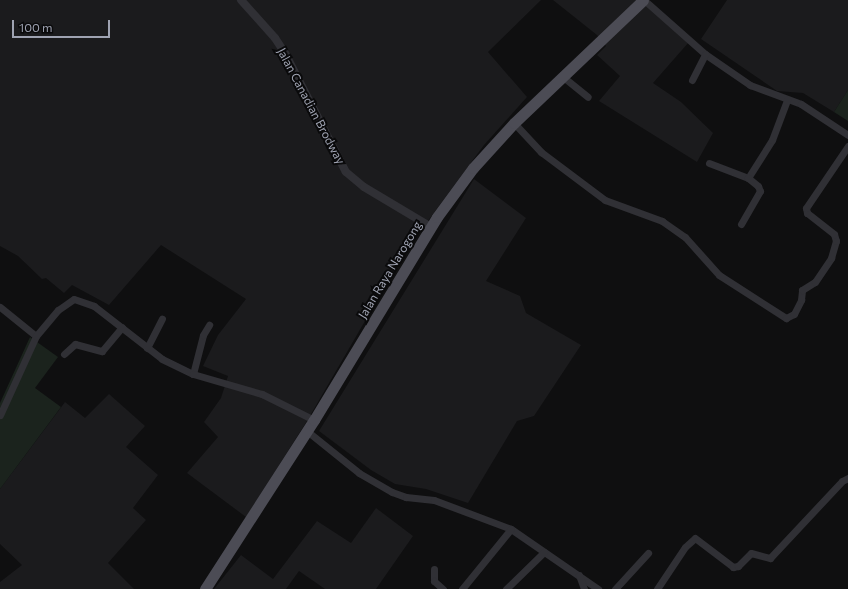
<!DOCTYPE html>
<style>
body{margin:0}
#map{position:relative;width:848px;height:589px;overflow:hidden;background:#0f0f10;font-family:Commissioner,sans-serif}
div>[style]{position:absolute}
.built>*{inset:0;background:#1b1b1d}
.green>*{inset:0;background:#1b231d}
.minor>*{height:7px;margin:-3.5px;padding:0 3.5px;transform-origin:3.5px;border-radius:3.5px;background:#303035}
.tertiary>*{height:8px;margin:-4px;padding:0 4px;transform-origin:4px;border-radius:4px;background:#303035}
.primary>*{height:11px;margin:-5.5px;padding:0 5.5px;transform-origin:5.5px;border-radius:5.5px;background:#4c4c55}
span{translate:-50% -50%;white-space:nowrap;text-align:center;line-height:1.15;-webkit-text-stroke:4px #0a0a0b;paint-order:stroke}
.street-label{font-size:12px;color:#9fa3b2}
.scale{position:absolute;left:12px;top:20px;width:98px;height:18px;box-sizing:border-box;border:2px solid #9fa3b2;border-top:0;padding-left:5px;font-size:12px;line-height:14px;white-space:nowrap;color:#9fa3b2;-webkit-text-stroke:3px #0a0a0b;paint-order:stroke}
</style>
<div id="map">
<div class="built">
<i style="clip-path:polygon(0 0,541px 0,488px 52px,527px 97px,484px 145px,405px 252px,307px 421px,246px 517px,187px 473px,218px 437px,204px 422px,221px 398px,228px 376px,203px 366px,218px 335px,246px 299px,161px 245px,109px 305px,72px 285px,64px 293px,46px 278px,42px 279px,18px 256px,0 246px)"></i>
<i style="clip-path:polygon(553px 0,646px 0,689px 42px,653px 83px,681px 102px,713px 133px,697px 162px,599px 101px,620px 76px,597px 55px,606px 46px,597px 35px)"></i>
<i style="clip-path:polygon(727px 0,848px 0,848px 90px,834px 112px,803px 93px,777px 91px,701px 39px)"></i>
<i style="clip-path:polygon(474px 179px,526px 218px,486px 281px,520px 296px,526px 313px,581px 345px,534px 416px,517px 421px,468px 503px,426px 489px,395px 484px,371px 470px,319px 431px)"></i>
<i style="clip-path:polygon(109px 394px,145px 426px,126px 447px,158px 475px,133px 508px,146px 520px,108px 563px,134px 589px,0 589px,0 582px,22px 565px,0 544px,0 489px,65px 402px,85px 418px)"></i>
<i style="clip-path:polygon(376px 508px,413px 536px,376px 589px,325px 589px,299px 571px,286px 589px,214px 589px,241px 555px,273px 579px,317px 521px,351px 543px)"></i>
</div>
<div class="green">
<i style="clip-path:polygon(848px 90px,848px 121px,834px 112px)"></i>
<i style="clip-path:polygon(30px 337px,58px 357px,35px 388px,61px 407px,0 489px,0 403px)"></i>
</div>
<div class="minor">
<i style="left:644px;top:0;width:81px;rotate:41.5deg"></i>
<i style="left:705px;top:54px;width:55px;rotate:34.6deg"></i>
<i style="left:750px;top:85px;width:54px;rotate:20.4deg"></i>
<i style="left:801px;top:104px;width:56px;rotate:33.4deg"></i>
<i style="left:562px;top:76px;width:33px;rotate:39deg"></i>
<i style="left:692px;top:80px;width:29px;rotate:-63deg"></i>
<i style="left:514px;top:123px;width:40px;rotate:47deg"></i>
<i style="left:541px;top:152px;width:80px;rotate:36.9deg"></i>
<i style="left:605px;top:200px;width:61px;rotate:20.2deg"></i>
<i style="left:662px;top:221px;width:28px;rotate:35deg"></i>
<i style="left:685px;top:237px;width:51px;rotate:48.2deg"></i>
<i style="left:719px;top:275px;width:80px;rotate:32.7deg"></i>
<i style="left:786px;top:318px;width:9px;rotate:-27deg"></i>
<i style="left:794px;top:314px;width:16px;rotate:-63deg"></i>
<i style="left:801px;top:300px;width:10px;rotate:-84deg"></i>
<i style="left:802px;top:290px;width:15px;rotate:-32deg"></i>
<i style="left:815px;top:282px;width:29px;rotate:-56deg"></i>
<i style="left:831px;top:258px;width:18px;rotate:-74deg"></i>
<i style="left:836px;top:241px;width:7px;rotate:-106deg"></i>
<i style="left:834px;top:234px;width:34px;rotate:-142deg"></i>
<i style="left:807px;top:213px;width:5px;rotate:-101deg"></i>
<i style="left:806px;top:208px;width:75px;rotate:-55.9deg"></i>
<i style="left:709px;top:163px;width:42px;rotate:21deg"></i>
<i style="left:748px;top:178px;width:45px;rotate:-57.7deg"></i>
<i style="left:772px;top:140px;width:43px;rotate:-69.4deg"></i>
<i style="left:741px;top:224px;width:38px;rotate:-60deg"></i>
<i style="left:760px;top:191px;width:5px;rotate:-112deg"></i>
<i style="left:758px;top:186px;width:13px;rotate:-141deg"></i>
<i style="left:0;top:307px;width:46px;rotate:38.9deg"></i>
<i style="left:147px;top:348px;width:33px;rotate:-63deg"></i>
<i style="left:64px;top:354px;width:15px;rotate:-42deg"></i>
<i style="left:75px;top:344px;width:28px;rotate:15deg"></i>
<i style="left:102px;top:351px;width:31px;rotate:-50deg"></i>
<i style="left:193px;top:374px;width:40px;rotate:-75.6deg"></i>
<i style="left:203px;top:335px;width:12px;rotate:-59deg"></i>
<i style="left:0;top:415px;width:87px;rotate:-65.5deg"></i>
<i style="left:36px;top:336px;width:34px;rotate:-50deg"></i>
<i style="left:58px;top:310px;width:19px;rotate:-35deg"></i>
<i style="left:74px;top:299px;width:21px;rotate:19deg"></i>
<i style="left:94px;top:306px;width:86px;rotate:37.9deg"></i>
<i style="left:162px;top:359px;width:34px;rotate:26deg"></i>
<i style="left:193px;top:374px;width:72px;rotate:16.2deg"></i>
<i style="left:262px;top:394px;width:58px;rotate:26.6deg"></i>
<i style="left:307px;top:431px;width:67px;rotate:38.9deg"></i>
<i style="left:359px;top:473px;width:38px;rotate:30deg"></i>
<i style="left:392px;top:492px;width:15px;rotate:20deg"></i>
<i style="left:406px;top:497px;width:28px;rotate:6deg"></i>
<i style="left:434px;top:500px;width:82px;rotate:20.6deg"></i>
<i style="left:511px;top:529px;width:106px;rotate:34.6deg"></i>
<i style="left:434px;top:569px;width:12px;rotate:90deg"></i>
<i style="left:434px;top:581px;width:12px;rotate:42deg"></i>
<i style="left:579px;top:575px;width:15px;rotate:70deg"></i>
<i style="left:462px;top:589px;width:77px;rotate:-50.8deg"></i>
<i style="left:506px;top:589px;width:53px;rotate:-44.2deg"></i>
<i style="left:615px;top:589px;width:49px;rotate:-47.5deg"></i>
<i style="left:657px;top:589px;width:50px;rotate:-56.3deg"></i>
<i style="left:685px;top:547px;width:13px;rotate:-42deg"></i>
<i style="left:695px;top:538px;width:48px;rotate:37.3deg"></i>
<i style="left:733px;top:567px;width:5px;rotate:-11deg"></i>
<i style="left:738px;top:566px;width:18px;rotate:-45deg"></i>
<i style="left:751px;top:553px;width:20px;rotate:15deg"></i>
<i style="left:770px;top:558px;width:105px;rotate:-46.9deg"></i>
<i style="left:842px;top:481px;width:7px;rotate:-27deg"></i>
</div>
<div class="tertiary">
<i style="left:241px;top:0;width:51px;rotate:48.2deg"></i>
<i style="left:275px;top:38px;width:20px;rotate:57deg"></i>
<i style="left:286px;top:55px;width:131px;rotate:62.9deg"></i>
<i style="left:346px;top:172px;width:23px;rotate:40deg"></i>
<i style="left:364px;top:187px;width:78px;rotate:30.8deg"></i>
</div>
<div class="primary">
<i style="left:205px;top:589px;width:201px;rotate:-57.2deg"></i>
<i style="left:314px;top:420px;width:237px;rotate:-58.8deg"></i>
<i style="left:437px;top:217px;width:61px;rotate:-53.7deg"></i>
<i style="left:473px;top:168px;width:61px;rotate:-47.7deg"></i>
<i style="left:514px;top:123px;width:178px;rotate:-43.6deg"></i>
</div>
<div class="street-label">
<span style="left:311px;top:106px;rotate:62deg">Jalan Canadian Brodway</span>
<span style="left:390px;top:270px;rotate:-59deg">Jalan Raya Narogong</span>
</div>
<div class="scale">100 m</div>
</div>
